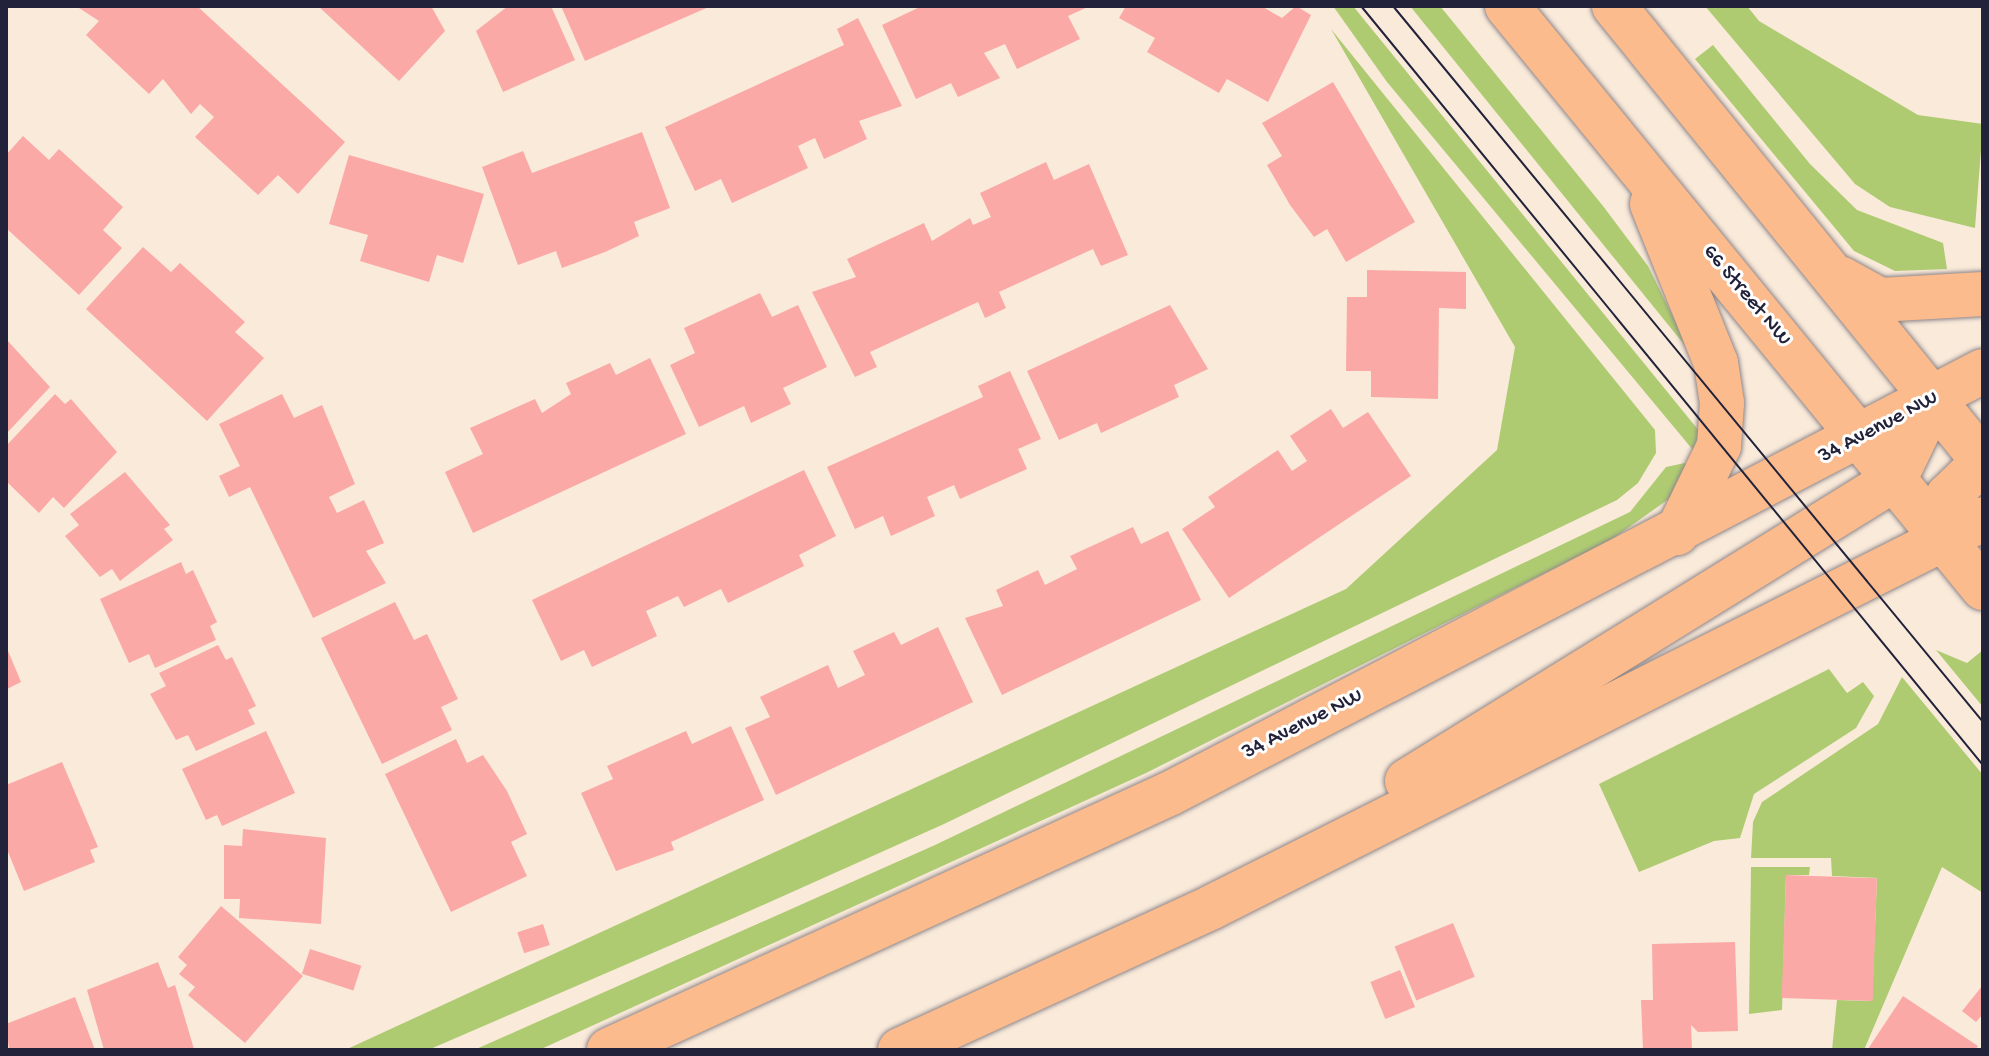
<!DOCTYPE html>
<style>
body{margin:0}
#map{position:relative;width:1989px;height:1056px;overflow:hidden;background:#f9eada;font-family:"Gochi Hand",sans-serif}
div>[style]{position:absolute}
.green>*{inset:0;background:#afcb72}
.building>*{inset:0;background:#fba9a7;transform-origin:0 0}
.roads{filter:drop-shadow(0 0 2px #8e868a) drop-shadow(0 0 2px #8e868a)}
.major>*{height:44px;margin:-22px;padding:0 22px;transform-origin:22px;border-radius:22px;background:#fbbb8c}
.tram>*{height:2px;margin:-1px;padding:0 1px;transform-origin:1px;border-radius:1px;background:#22223b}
span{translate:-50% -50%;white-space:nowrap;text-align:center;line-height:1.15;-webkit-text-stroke:6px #fff;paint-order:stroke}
.street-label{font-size:22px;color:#22223b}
.frame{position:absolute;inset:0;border:8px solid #22223b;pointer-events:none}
</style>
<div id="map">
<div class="green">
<i style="clip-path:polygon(1333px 6px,1353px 6px,1700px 432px,1693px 450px,1387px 82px)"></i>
<i style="clip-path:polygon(1410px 6px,1440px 6px,1603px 206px,1648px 266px,1691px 353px)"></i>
<i style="clip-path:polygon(1705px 6px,1747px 6px,1759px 21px,1918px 115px,1983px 124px,1975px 228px,1890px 207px,1855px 184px)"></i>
<i style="clip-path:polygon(1331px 29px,1655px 430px,1656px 453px,1638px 483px,1617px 500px,944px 824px,736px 917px,428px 1050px,345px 1050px,1346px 589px,1497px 450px,1515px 347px)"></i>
<i style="clip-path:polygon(1713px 45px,1810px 164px,1857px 210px,1943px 243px,1947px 269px,1895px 271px,1854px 251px,1695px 59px)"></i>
<i style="clip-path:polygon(1685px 463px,1690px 470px,1673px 496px,1611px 540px,1146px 773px,539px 1050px,474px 1050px,935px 845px,1630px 512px,1666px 467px)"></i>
<i style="clip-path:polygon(1936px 650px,1967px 663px,1983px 650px,1983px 707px)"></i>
<i style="clip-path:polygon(1829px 669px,1847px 693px,1863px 682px,1874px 696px,1856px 728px,1754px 794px,1740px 838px,1714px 841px,1639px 872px,1599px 784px)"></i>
<i style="clip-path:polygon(1902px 677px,1983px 775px,1983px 893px,1942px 867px,1864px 1050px,1832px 1050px,1837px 1000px,1872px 1001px,1877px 878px,1832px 876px,1831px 858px,1751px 858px,1753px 822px,1762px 802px,1878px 724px)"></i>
<i style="clip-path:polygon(1751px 867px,1810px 867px,1809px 875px,1786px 875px,1782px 1010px,1749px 1014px)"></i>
</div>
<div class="building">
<i style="clip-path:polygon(76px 6px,197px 6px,345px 142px,298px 194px,278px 175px,258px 195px,195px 137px,214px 117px,200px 104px,191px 114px,163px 79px,149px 94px,86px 35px,99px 21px)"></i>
<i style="clip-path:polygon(318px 6px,431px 6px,445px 31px,399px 81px)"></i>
<i style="clip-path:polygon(508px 6px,551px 6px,575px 60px,503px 92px,476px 31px)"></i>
<i style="clip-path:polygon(561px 6px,711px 6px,585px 61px)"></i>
<i style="clip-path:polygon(922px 6px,1090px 6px,1068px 16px,1080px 39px,1017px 69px,1005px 44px,984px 53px,1000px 78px,958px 97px,951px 83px,916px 99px,882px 25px)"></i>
<i style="clip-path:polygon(1126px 6px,1261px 6px,1282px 18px,1296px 6px,1311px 15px,1268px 102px,1227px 79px,1219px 93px,1147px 52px,1155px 38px,1119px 18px)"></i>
<i style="clip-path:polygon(858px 18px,902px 106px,859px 121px,867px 139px,824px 159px,815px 138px,798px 146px,808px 168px,732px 203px,721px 179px,695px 191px,665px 127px,844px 45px,837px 29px)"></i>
<i style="clip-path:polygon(1333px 82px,1415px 222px,1346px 262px,1327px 229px,1314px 237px,1290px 205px,1267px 165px,1282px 156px,1262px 123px)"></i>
<i style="clip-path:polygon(642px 132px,670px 208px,634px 222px,639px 236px,605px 252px,562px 268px,556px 251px,518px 265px,482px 167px,523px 151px,532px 173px)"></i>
<i style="clip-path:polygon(23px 136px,49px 160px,59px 149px,123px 207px,103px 230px,122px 248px,79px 295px,6px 228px,6px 155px)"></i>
<i style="clip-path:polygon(349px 155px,484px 194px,463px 263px,437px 255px,429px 282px,360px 261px,368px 235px,329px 224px)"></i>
<i style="clip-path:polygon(1046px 162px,1054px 180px,1089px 164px,1128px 255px,1101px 266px,1093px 249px,999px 292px,1006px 308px,985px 318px,978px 302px,870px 352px,877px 367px,855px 377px,812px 292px,856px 277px,847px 259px,924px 223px,932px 241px,970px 218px,973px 225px,991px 217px,980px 193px)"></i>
<i style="clip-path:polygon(143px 247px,171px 272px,180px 263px,245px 322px,235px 332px,264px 358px,207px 421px,86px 309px)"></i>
<i style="clip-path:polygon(1367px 270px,1466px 272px,1466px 309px,1439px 308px,1438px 399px,1371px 397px,1371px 371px,1346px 371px,1347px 297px,1367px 297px)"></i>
<i style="clip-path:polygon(760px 293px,772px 317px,798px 305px,827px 367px,783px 388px,791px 404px,751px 423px,744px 406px,699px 427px,670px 365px,695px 353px,684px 328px)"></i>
<i style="clip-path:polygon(1170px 305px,1208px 369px,1174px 385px,1179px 397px,1101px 433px,1097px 423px,1059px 440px,1027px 371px)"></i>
<i style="clip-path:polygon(6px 339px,50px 387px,6px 434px)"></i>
<i style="clip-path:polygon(650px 358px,686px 434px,473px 533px,445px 472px,483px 454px,470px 428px,535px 399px,542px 413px,571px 394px,566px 383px,610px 363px,616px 375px)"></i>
<i style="clip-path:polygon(1010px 371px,1041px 439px,1018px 449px,1027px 469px,960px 499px,954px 485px,927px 497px,935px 516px,891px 536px,883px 516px,855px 529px,827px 467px,983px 397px,978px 386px)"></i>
<i style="clip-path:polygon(55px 394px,65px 404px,71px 399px,117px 452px,64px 508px,53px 497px,39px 513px,6px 481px,6px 446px)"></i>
<i style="clip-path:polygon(282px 394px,294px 418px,322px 405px,355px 484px,329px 497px,337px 513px,364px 500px,384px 543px,366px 551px,386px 583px,313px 618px,250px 487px,229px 497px,219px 476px,240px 466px,219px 424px)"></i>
<i style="clip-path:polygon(1331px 409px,1343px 428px,1368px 412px,1411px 476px,1229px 598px,1182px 529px,1215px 507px,1208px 497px,1278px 450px,1292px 471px,1307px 461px,1290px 436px)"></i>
<i style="clip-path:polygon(804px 470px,836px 536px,799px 555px,804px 566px,728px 603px,721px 589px,684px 607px,678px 596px,646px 611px,657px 636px,592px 667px,584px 650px,561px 661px,532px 600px)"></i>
<i style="clip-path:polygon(125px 472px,170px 525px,164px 529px,173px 540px,120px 581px,112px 569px,100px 577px,65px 536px,79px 525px,70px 514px)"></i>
<i style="clip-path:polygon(1133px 527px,1141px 544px,1168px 531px,1201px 600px,1002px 695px,965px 618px,1003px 606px,996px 590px,1038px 570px,1045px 585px,1077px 569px,1070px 556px)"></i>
<i style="clip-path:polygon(181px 562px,186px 574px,193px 570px,217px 622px,210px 626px,216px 640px,155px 668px,149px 654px,129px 663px,100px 599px)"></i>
<i style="clip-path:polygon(395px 602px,414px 640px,427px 634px,458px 699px,441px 707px,452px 730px,382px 764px,321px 638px)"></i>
<i style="clip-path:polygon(938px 627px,973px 702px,776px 795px,745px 728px,770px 717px,760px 697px,828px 665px,838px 688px,865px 675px,853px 651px,894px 632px,901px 645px)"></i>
<i style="clip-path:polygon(218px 645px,226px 660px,232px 657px,256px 706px,248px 710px,255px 724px,196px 751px,188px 735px,176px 740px,150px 694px,166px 686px,159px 673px)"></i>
<i style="clip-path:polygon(6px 646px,21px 682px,7px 689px,6px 697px)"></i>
<i style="clip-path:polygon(731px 726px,764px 800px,671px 842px,674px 850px,616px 871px,581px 793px,613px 779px,607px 766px,686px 731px,692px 744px)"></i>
<i style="clip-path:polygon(266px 731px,295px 793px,222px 826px,217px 815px,206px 820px,182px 769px)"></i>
<i style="clip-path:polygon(456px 739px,467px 763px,483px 755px,507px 791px,527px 834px,511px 842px,527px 876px,451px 912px,385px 774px)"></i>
<i style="clip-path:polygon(62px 762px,98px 847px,90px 850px,95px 862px,24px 891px,6px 847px,6px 785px)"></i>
<i style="clip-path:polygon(243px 829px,326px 838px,321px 924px,239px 918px,240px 899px,224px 899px,224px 845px,242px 846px)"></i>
<i style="left:1786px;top:875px;width:91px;height:123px;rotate:2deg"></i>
<i style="clip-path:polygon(221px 906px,303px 976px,245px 1043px,188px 995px,195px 987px,179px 974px,187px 965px,178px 957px)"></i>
<i style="left:1453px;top:923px;width:58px;height:63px;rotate:68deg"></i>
<i style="left:543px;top:924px;width:22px;height:27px;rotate:72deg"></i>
<i style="clip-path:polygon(1735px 942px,1738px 1031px,1698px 1032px,1691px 1025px,1692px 1050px,1643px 1050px,1641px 1000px,1653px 1000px,1652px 944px)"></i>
<i style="left:310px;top:949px;width:54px;height:26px;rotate:18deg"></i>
<i style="clip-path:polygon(158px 962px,168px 988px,175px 985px,194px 1049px,104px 1050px,87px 990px)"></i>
<i style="left:1400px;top:970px;width:40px;height:32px;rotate:68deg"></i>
<i style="clip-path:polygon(1983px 985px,1983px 1014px,1976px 1022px,1962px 1011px)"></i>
<i style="clip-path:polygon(1903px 996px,1978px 1046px,1975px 1050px,1868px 1049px)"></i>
<i style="clip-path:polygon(75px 997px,95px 1050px,9px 1050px,6px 1024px)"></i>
</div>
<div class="roads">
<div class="major">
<i style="left:1507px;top:6px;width:752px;rotate:50.72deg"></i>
<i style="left:1614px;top:6px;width:586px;rotate:50.96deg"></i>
<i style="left:1652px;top:204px;width:171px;rotate:68.1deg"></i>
<i style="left:1716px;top:363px;width:40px;rotate:81.5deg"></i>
<i style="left:1722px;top:403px;width:43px;rotate:94deg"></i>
<i style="left:1719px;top:446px;width:97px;rotate:115.8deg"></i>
<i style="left:1840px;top:278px;width:46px;rotate:28.8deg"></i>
<i style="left:1880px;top:300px;width:103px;rotate:-3.3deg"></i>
<i style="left:1943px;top:538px;width:23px;rotate:-100deg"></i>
<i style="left:1939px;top:515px;width:21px;rotate:-65deg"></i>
<i style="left:1948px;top:496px;width:49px;rotate:-44.2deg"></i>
<i style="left:1407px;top:781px;width:574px;rotate:-31.75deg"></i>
<i style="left:1895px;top:479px;width:88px;rotate:-64.3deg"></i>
<i style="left:609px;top:1050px;width:616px;rotate:-24.57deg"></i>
<i style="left:1169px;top:794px;width:917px;rotate:-27.46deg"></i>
<i style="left:900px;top:1050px;width:343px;rotate:-24.6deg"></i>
<i style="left:1212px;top:907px;width:863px;rotate:-26.71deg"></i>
</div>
</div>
<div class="tram">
<i style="left:1361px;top:6px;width:981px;rotate:50.67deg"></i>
<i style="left:1393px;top:6px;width:928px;rotate:50.51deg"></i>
</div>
<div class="street-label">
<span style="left:1746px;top:296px;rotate:50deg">66 Street NW</span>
<span style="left:1879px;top:428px;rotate:-28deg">34 Avenue NW</span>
<span style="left:1303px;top:725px;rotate:-27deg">34 Avenue NW</span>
</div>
<div class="frame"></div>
</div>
